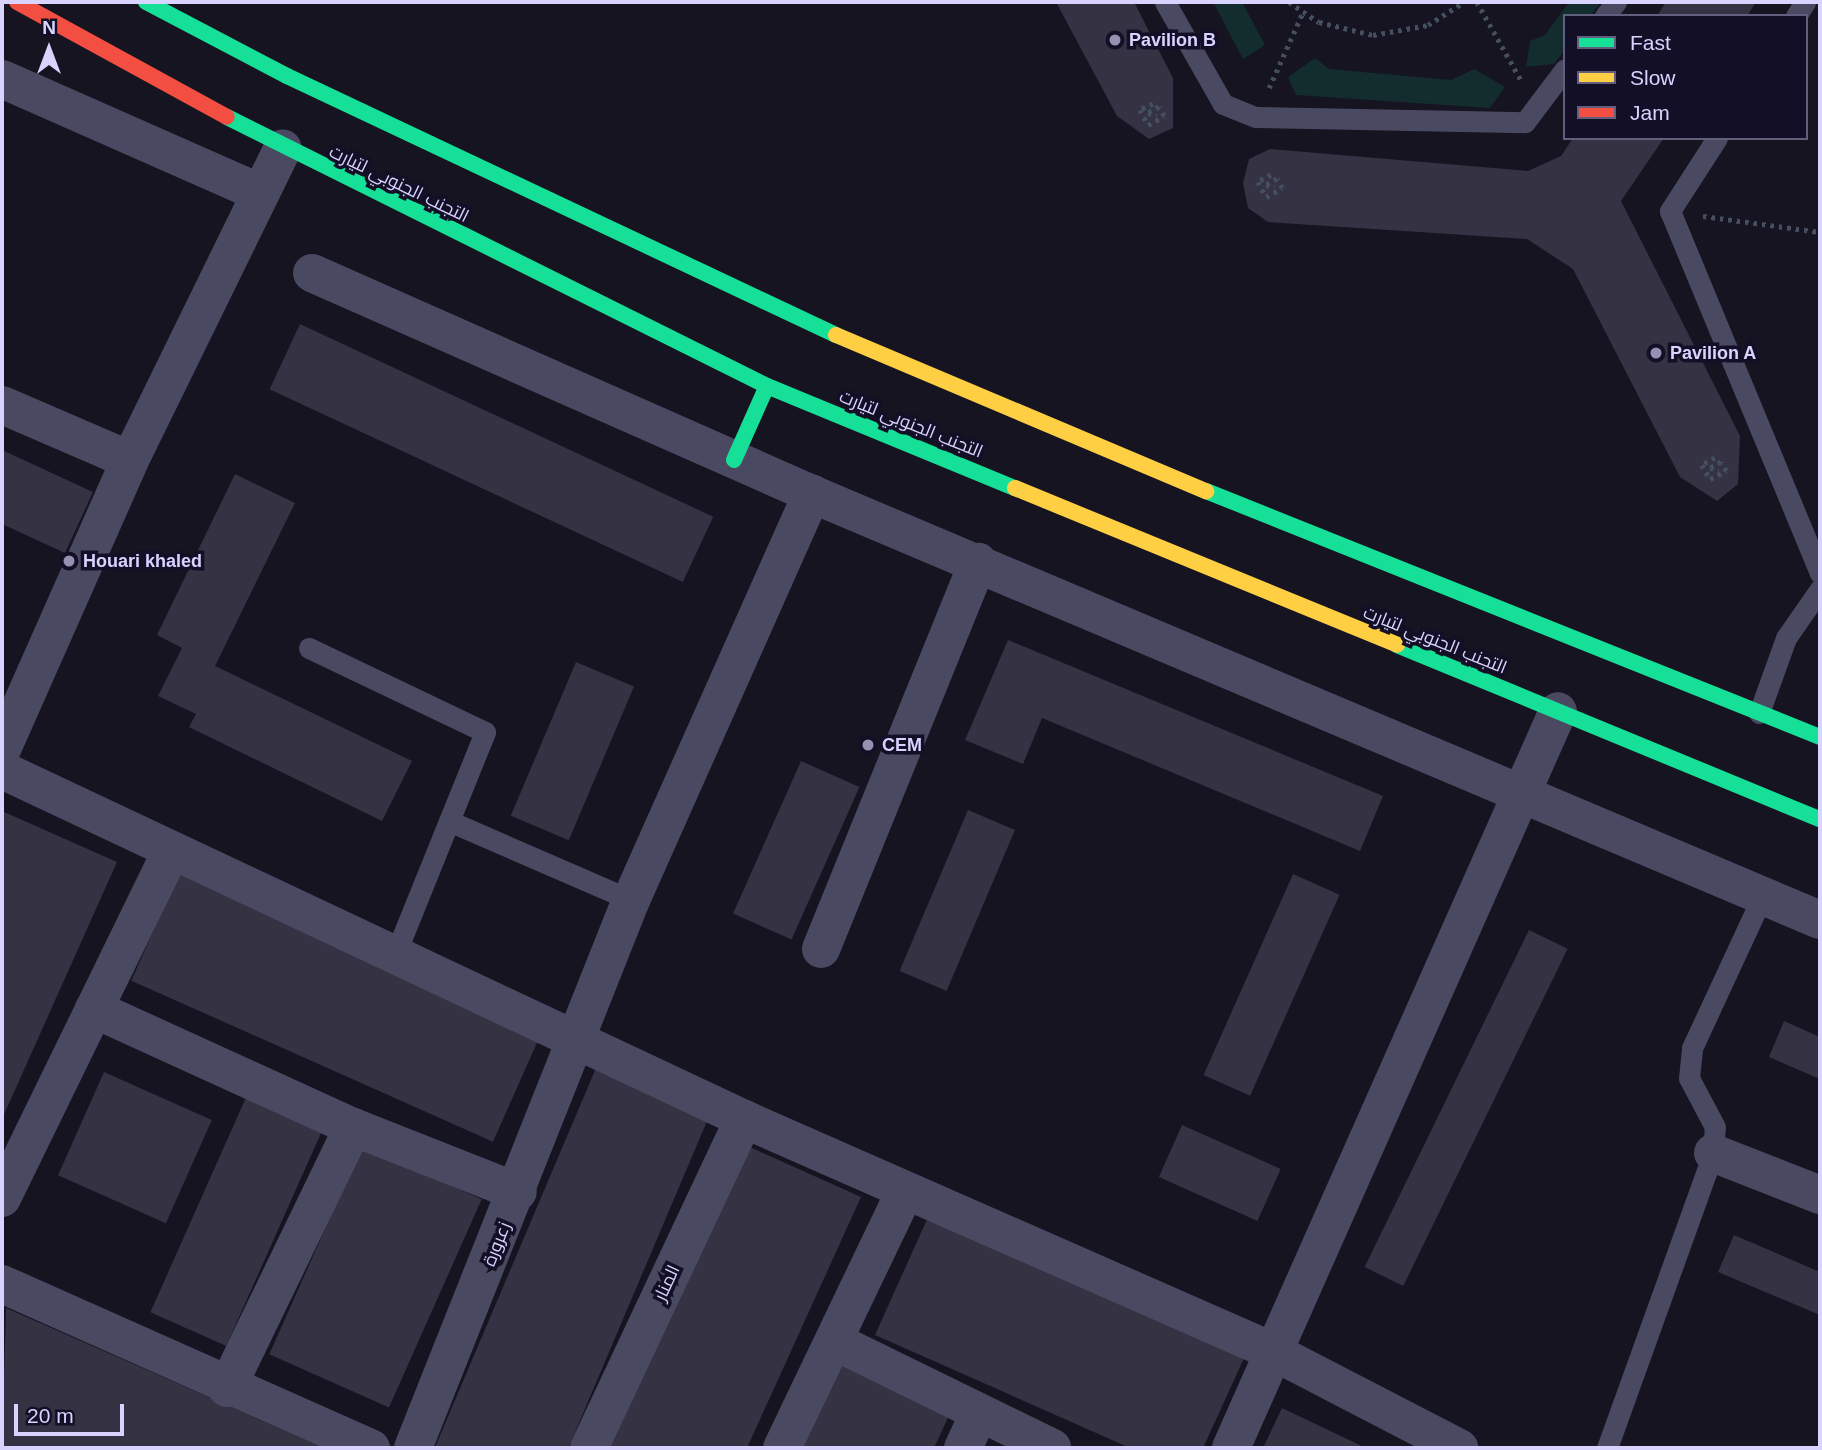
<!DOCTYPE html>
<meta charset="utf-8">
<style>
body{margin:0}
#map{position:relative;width:1822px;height:1450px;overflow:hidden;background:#161421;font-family:Helvetica,Cairo,sans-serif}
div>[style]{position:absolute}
.green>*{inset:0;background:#132c2d}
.building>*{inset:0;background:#343243;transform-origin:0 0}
.path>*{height:4.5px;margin-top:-2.25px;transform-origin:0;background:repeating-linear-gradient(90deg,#44505f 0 3.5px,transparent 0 8.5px)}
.lane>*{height:21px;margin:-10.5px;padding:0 10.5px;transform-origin:10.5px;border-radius:10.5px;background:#4a4962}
.street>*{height:38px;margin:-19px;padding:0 19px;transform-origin:19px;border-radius:19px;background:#4a4962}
.fast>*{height:16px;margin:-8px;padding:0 8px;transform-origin:8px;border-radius:8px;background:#16e098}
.slow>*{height:16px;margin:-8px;padding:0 8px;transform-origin:8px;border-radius:8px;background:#ffcf43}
.jam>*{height:16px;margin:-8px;padding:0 8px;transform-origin:8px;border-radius:8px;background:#f24e42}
.dots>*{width:19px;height:19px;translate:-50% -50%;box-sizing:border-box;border:4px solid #130f26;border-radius:50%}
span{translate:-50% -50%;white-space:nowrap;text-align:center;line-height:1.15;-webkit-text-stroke:7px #130f26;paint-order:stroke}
.poi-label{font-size:18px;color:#d9d4ff;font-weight:700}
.left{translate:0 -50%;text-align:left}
.street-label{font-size:18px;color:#d9d4ff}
.frame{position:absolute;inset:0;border:4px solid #d9d4ff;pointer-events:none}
.legend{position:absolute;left:1563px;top:14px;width:245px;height:126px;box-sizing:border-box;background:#130f26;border:2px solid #625e7d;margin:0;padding:9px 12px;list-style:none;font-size:21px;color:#d9d4ff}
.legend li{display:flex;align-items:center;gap:14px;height:35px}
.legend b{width:35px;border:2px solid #625e7d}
.north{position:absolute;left:14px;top:14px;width:70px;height:70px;-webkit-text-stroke:5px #130f26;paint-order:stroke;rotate:0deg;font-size:19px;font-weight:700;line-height:28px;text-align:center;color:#d9d4ff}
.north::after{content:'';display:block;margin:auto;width:24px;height:32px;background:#d9d4ff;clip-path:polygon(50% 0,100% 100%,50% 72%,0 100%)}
.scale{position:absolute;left:14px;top:1404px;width:110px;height:32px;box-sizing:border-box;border:4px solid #d9d4ff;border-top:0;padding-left:9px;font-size:21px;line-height:24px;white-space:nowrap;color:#d9d4ff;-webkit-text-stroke:5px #130f26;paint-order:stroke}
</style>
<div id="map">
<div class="green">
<i style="clip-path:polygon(1213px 2px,1242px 2px,1265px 45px,1243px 59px)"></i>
<i style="clip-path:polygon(1569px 2px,1601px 2px,1590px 16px,1565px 16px,1565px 50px,1554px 64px,1526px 67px,1530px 41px,1545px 35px)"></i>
<i style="clip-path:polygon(1315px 58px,1329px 69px,1451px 80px,1474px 69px,1505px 87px,1490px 108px,1296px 95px,1288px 77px)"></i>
</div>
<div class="building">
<i style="clip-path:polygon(1056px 2px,1134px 2px,1173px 78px,1173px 128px,1149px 139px,1117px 116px)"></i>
<i style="clip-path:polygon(1666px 2px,1756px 2px,1747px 16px,1657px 16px)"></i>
<i style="clip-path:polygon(1573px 138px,1664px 138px,1621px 201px,1740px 436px,1738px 484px,1717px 501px,1680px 477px,1573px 269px,1527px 239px,1268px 222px,1248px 208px,1243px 183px,1249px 159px,1270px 149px,1528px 171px,1561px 156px)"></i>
<i style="left:300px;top:324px;width:456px;height:72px;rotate:25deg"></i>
<i style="clip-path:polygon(2px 450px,93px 492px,65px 553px,2px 524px)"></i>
<i style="clip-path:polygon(235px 474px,295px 503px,215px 666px,412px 761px,382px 821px,189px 727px,196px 714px,158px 696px,182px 648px,157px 635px)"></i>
<i style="clip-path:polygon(1008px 640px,1383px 796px,1360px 851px,1042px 718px,1023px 764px,965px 740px)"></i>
<i style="left:576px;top:662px;width:63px;height:167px;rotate:23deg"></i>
<i style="left:801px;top:761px;width:64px;height:167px;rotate:24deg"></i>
<i style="left:968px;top:810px;width:51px;height:175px;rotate:23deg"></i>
<i style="clip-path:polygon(2px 811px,117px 862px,2px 1119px)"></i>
<i style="left:180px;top:871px;width:396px;height:120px;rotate:24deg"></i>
<i style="left:1293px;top:874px;width:51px;height:220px;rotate:24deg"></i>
<i style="left:1529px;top:930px;width:43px;height:375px;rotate:26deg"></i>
<i style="clip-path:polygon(1784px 1021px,1820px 1037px,1820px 1079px,1769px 1057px)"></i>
<i style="left:596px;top:1068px;width:123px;height:414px;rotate:23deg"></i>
<i style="left:104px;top:1072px;width:118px;height:113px;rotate:24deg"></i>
<i style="left:248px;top:1093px;width:83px;height:240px;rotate:24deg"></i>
<i style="left:1182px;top:1125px;width:108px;height:57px;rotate:24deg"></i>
<i style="clip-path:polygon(743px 1144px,861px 1197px,747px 1448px,605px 1448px)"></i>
<i style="left:362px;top:1146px;width:131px;height:228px;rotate:24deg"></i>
<i style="clip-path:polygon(929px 1215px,1245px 1356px,1203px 1448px,1130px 1448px,875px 1335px)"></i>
<i style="clip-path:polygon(1734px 1235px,1820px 1272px,1820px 1315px,1718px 1272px)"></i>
<i style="clip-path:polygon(6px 1308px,324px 1448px,9px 1448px,2px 1445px)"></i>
<i style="clip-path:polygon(839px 1362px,951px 1411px,934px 1448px,800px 1448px)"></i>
<i style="clip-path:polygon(1282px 1408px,1366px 1448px,1263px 1448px)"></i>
</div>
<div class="path">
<i style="left:1289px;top:2px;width:36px;rotate:34deg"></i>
<i style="left:1319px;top:22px;width:56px;rotate:13.5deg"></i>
<i style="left:1373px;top:35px;width:56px;rotate:-10.3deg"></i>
<i style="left:1428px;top:25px;width:43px;rotate:-32.6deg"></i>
<i style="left:1477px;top:2px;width:90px;rotate:60.6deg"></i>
<i style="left:1269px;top:88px;width:83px;rotate:-65.9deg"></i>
<i style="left:1153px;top:104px;width:14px;rotate:155deg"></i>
<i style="left:1140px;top:110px;width:17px;rotate:62deg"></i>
<i style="left:1148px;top:125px;width:18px;rotate:-29deg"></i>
<i style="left:1164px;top:116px;width:10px;rotate:-119deg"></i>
<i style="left:1159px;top:107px;width:13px;rotate:151deg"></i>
<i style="left:1148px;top:113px;width:9px;rotate:13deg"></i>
<i style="left:1271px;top:175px;width:15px;rotate:152deg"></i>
<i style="left:1258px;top:182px;width:17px;rotate:62deg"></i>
<i style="left:1266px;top:197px;width:18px;rotate:-29deg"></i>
<i style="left:1282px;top:188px;width:10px;rotate:-119deg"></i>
<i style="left:1277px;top:179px;width:13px;rotate:151deg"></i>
<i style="left:1266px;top:185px;width:9px;rotate:13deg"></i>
<i style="left:1703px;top:216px;width:118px;rotate:7.8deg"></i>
<i style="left:1715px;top:458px;width:15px;rotate:152deg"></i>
<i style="left:1702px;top:465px;width:16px;rotate:60deg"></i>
<i style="left:1710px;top:479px;width:18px;rotate:-27deg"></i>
<i style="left:1726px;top:471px;width:10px;rotate:-119deg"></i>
<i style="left:1721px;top:462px;width:13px;rotate:151deg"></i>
<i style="left:1710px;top:468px;width:9px;rotate:6deg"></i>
</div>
<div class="lane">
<i style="left:1165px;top:2px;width:117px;rotate:60.4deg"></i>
<i style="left:1223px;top:104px;width:35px;rotate:22deg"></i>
<i style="left:1256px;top:117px;width:269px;rotate:1.1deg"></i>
<i style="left:1525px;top:122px;width:66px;rotate:-53deg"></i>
<i style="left:1605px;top:16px;width:18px;rotate:-52deg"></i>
<i style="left:1796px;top:16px;width:17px;rotate:-57deg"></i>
<i style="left:1717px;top:138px;width:87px;rotate:122.8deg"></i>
<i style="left:1670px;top:211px;width:392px;rotate:67.5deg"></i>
<i style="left:309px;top:648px;width:195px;rotate:25.5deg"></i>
<i style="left:485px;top:732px;width:240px;rotate:112deg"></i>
<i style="left:1759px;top:713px;width:80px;rotate:-70.2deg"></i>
<i style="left:1786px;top:638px;width:60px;rotate:-55.2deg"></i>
<i style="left:449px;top:821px;width:198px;rotate:23.5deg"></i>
<i style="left:1607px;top:1448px;width:313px;rotate:-70.2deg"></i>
<i style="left:1713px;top:1153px;width:26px;rotate:-86deg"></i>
<i style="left:1715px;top:1127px;width:55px;rotate:-118deg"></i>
<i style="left:1689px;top:1078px;width:30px;rotate:-84deg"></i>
<i style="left:1692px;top:1048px;width:166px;rotate:-65.1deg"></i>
</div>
<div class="street">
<i style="left:2px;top:79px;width:280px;rotate:23.8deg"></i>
<i style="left:312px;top:273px;width:547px;rotate:23.85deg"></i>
<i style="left:812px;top:494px;width:1094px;rotate:22.91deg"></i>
<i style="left:2px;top:405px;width:139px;rotate:23.3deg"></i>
<i style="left:2px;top:749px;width:316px;rotate:-66.1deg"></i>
<i style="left:130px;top:460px;width:347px;rotate:-63.9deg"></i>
<i style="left:2px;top:770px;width:820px;rotate:25.19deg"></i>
<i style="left:744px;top:1119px;width:577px;rotate:23.72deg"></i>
<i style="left:1272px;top:1351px;width:211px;rotate:27.4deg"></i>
<i style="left:821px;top:949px;width:418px;rotate:-67.9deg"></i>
<i style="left:94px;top:1009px;width:285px;rotate:24.5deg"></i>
<i style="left:353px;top:1127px;width:177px;rotate:21.5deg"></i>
<i style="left:1713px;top:1153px;width:115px;rotate:21.4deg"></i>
<i style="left:2px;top:1198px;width:386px;rotate:-64deg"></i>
<i style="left:2px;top:1284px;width:404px;rotate:24deg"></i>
<i style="left:834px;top:1341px;width:243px;rotate:26.1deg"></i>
<i style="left:227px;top:1388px;width:290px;rotate:-64.2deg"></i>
<i style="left:413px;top:1448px;width:590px;rotate:-68.31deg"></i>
<i style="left:631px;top:900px;width:445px;rotate:-66deg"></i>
<i style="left:589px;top:1448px;width:364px;rotate:-64.8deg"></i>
<i style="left:782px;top:1448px;width:285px;rotate:-64.4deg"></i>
<i style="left:963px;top:1448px;width:38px;rotate:-65deg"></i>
<i style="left:1231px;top:1448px;width:806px;rotate:-66.07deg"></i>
</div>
<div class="fast">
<i style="left:146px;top:2px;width:159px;rotate:27.7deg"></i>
<i style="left:287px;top:76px;width:607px;rotate:25.26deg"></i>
<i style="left:227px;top:117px;width:603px;rotate:26.48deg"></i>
<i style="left:767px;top:386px;width:268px;rotate:22.4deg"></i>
<i style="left:734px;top:460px;width:81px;rotate:-66deg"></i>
<i style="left:1206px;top:491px;width:661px;rotate:21.83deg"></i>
<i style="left:1397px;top:645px;width:457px;rotate:22.4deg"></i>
</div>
<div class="slow">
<i style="left:836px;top:335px;width:402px;rotate:22.9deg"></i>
<i style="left:1015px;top:488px;width:413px;rotate:22.3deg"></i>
</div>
<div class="jam">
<i style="left:17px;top:2px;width:239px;rotate:28.7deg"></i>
</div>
<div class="dots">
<i style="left:1115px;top:40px;background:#9591b1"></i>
<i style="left:1656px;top:353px;background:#9591b1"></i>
<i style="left:69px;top:561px;background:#9591b1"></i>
<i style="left:868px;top:745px;background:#9591b1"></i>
</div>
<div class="poi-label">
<span class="left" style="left:1129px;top:40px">Pavilion B</span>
<span class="left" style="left:1670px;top:353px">Pavilion A</span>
<span class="left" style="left:83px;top:561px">Houari khaled</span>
<span class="left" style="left:882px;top:745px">CEM</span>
</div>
<div class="street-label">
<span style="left:399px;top:184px;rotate:26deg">التجنب الجنوبي لتيارت</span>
<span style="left:911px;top:424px;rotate:22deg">التجنب الجنوبي لتيارت</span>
<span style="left:1435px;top:640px;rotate:22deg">التجنب الجنوبي لتيارت</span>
<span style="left:497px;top:1244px;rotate:-68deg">زعرورة</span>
<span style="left:667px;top:1283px;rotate:-65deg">المنار</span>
</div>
<div class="frame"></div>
<ul class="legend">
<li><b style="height:9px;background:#16e098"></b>Fast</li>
<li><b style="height:9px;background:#ffcf43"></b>Slow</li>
<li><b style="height:9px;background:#f24e42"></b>Jam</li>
</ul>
<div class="north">N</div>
<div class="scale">20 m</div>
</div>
